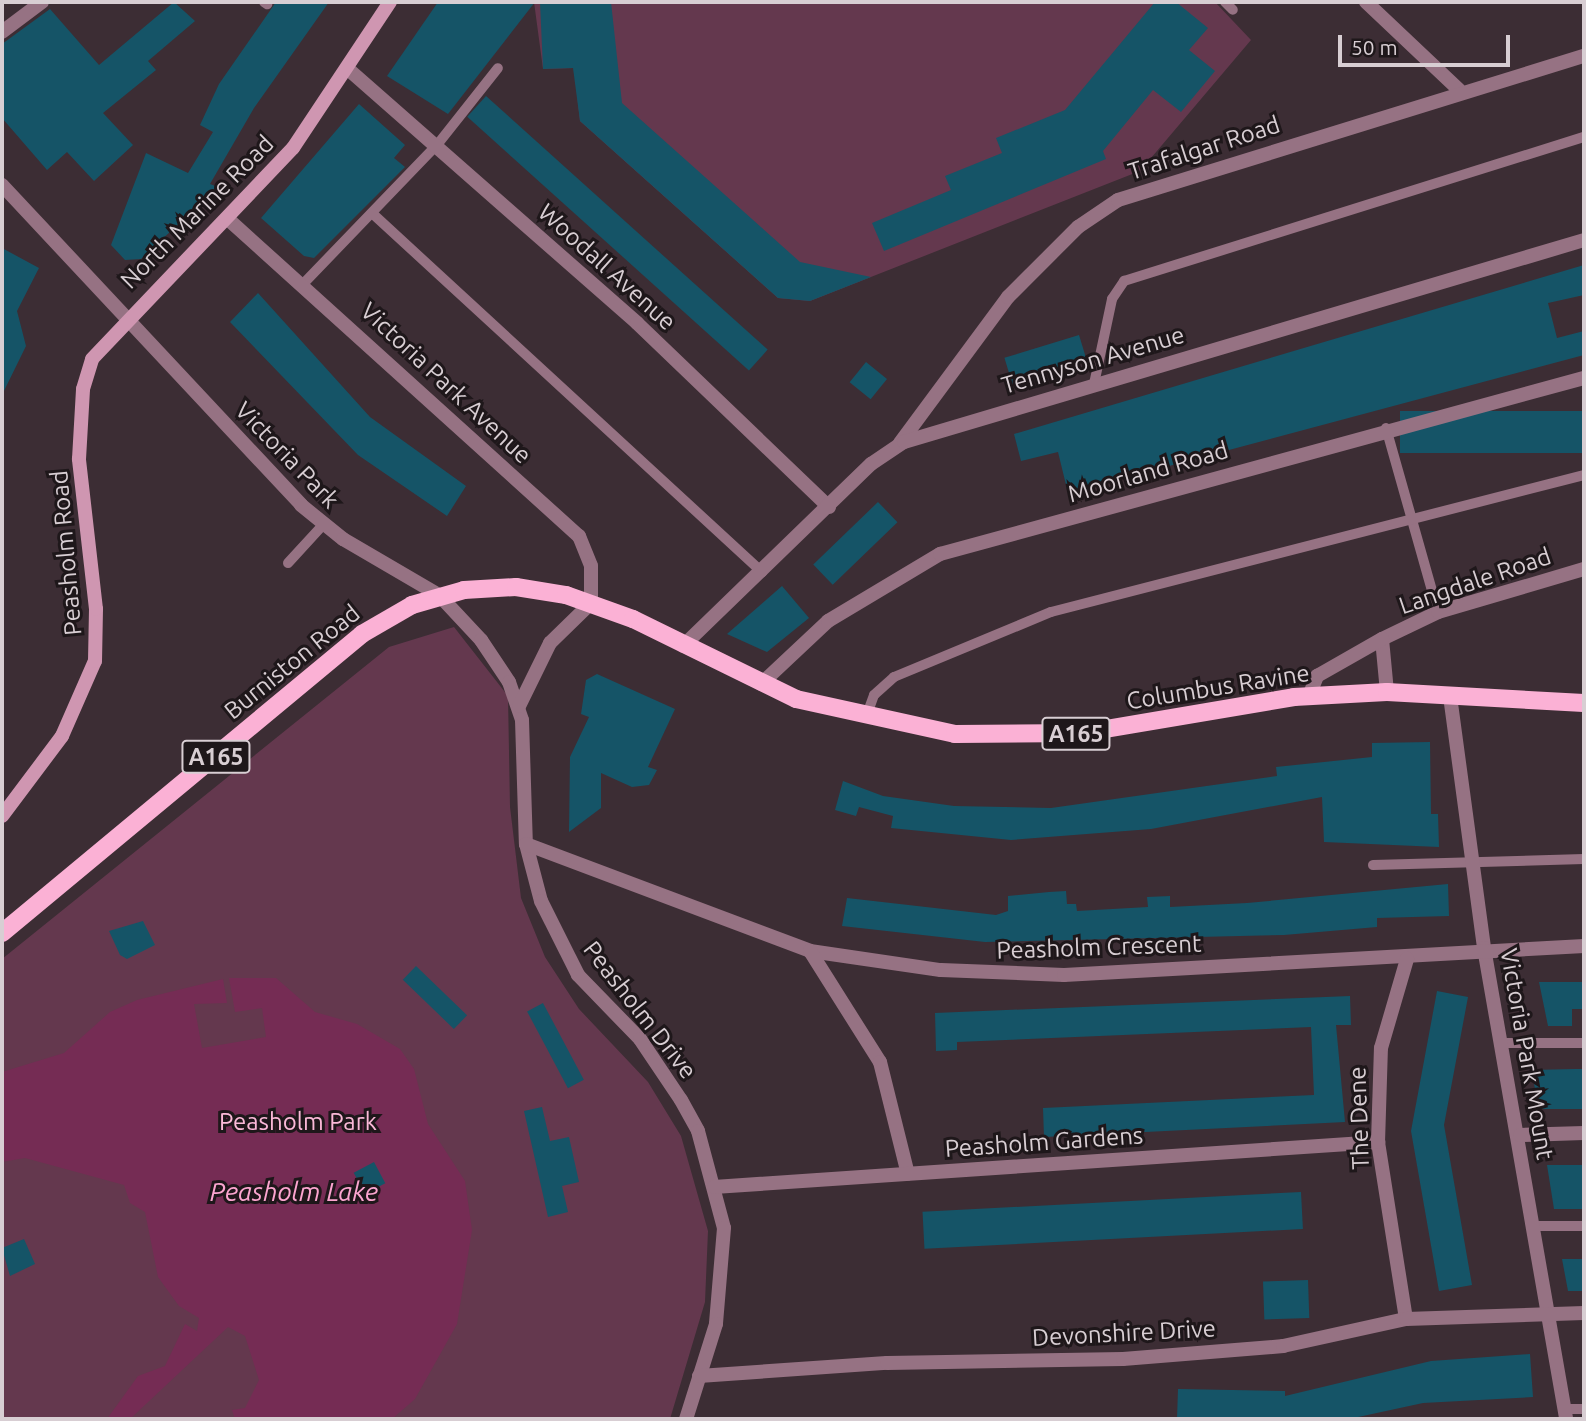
<!DOCTYPE html>
<style>
body{margin:0}
#map{position:relative;width:1586px;height:1421px;overflow:hidden;background:#3c2d34;font-family:Ubuntu,sans-serif}
div>[style]{position:absolute}
.green>*{inset:0;background:#64384e}
.water>*{inset:0;background:#752c54}
.building>*{inset:0;background:#155467;transform-origin:0 0}
.lane>*{height:10px;margin:-5px;padding:0 5px;transform-origin:5px;border-radius:5px;background:#967283}
.street>*{height:14px;margin:-7px;padding:0 7px;transform-origin:7px;border-radius:7px;background:#967283}
.secondary>*{height:14px;margin:-7px;padding:0 7px;transform-origin:7px;border-radius:7px;background:#cf96b1}
.primary>*{height:18px;margin:-9px;padding:0 9px;transform-origin:9px;border-radius:9px;background:#fbb1d5}
span{translate:-50% -50%;white-space:nowrap;text-align:center;line-height:1.15;-webkit-text-stroke:6px #1e171a;paint-order:stroke}
.shield-label span{padding:2px 5px;background:#1e171a;border:2px solid;border-radius:5px;-webkit-text-stroke-width:0}
.shield-label{font-size:23px;color:#d8ced3;font-weight:700}
.street-label{font-size:24px;color:#d8ced3}
.park-label{font-size:24px;color:#fbb9d8}
.water-label{font-size:26px;color:#fca5d0;font-style:italic}
.frame{position:absolute;inset:0;border:4px solid #d8ced3;pointer-events:none}
.scale{position:absolute;left:1338px;top:35px;width:172px;height:32px;box-sizing:border-box;border:4px solid #d8ced3;border-top:0;padding-left:9px;font-size:21px;line-height:24px;white-space:nowrap;color:#d8ced3;-webkit-text-stroke:5px #1e171a;paint-order:stroke}
</style>
<div id="map">
<div class="green">
<i style="clip-path:polygon(534px 2px,1215px 2px,1251px 40px,1140px 171px,810px 301px,778px 298px,580px 121px,574px 68px,543px 69px)"></i>
<i style="clip-path:polygon(454px 627px,508px 696px,510px 807px,521px 898px,545px 957px,579px 1009px,648px 1082px,681px 1136px,708px 1231px,705px 1302px,670px 1419px,2px 1419px,2px 959px,389px 647px)"></i>
</div>
<div class="water">
<i style="clip-path:polygon(229px 978px,276px 978px,315px 1012px,357px 1024px,400px 1049px,414px 1069px,428px 1124px,465px 1181px,472px 1230px,457px 1324px,415px 1399px,392px 1419px,235px 1419px,232px 1410px,245px 1408px,259px 1380px,245px 1336px,228px 1327px,130px 1419px,107px 1419px,138px 1376px,165px 1366px,185px 1324px,197px 1331px,199px 1318px,179px 1306px,158px 1277px,145px 1212px,130px 1203px,124px 1185px,25px 1158px,2px 1162px,2px 1072px,64px 1053px,110px 1012px,137px 1000px,223px 979px,227px 1003px,194px 1004px,202px 1048px,266px 1037px,262px 1008px,235px 1012px)"></i>
</div>
<div class="building">
<i style="clip-path:polygon(174px 2px,195px 21px,148px 61px,156px 70px,103px 113px,133px 145px,94px 181px,67px 152px,47px 170px,2px 118px,2px 44px,50px 9px,99px 65px)"></i>
<i style="clip-path:polygon(276px 2px,329px 2px,254px 108px,210px 184px,218px 187px,141px 259px,125px 260px,111px 245px,146px 153px,188px 173px,213px 132px,200px 125px,219px 84px)"></i>
<i style="clip-path:polygon(438px 2px,535px 2px,448px 114px,387px 76px)"></i>
<i style="clip-path:polygon(540px 2px,611px 2px,622px 103px,800px 262px,871px 277px,810px 301px,778px 298px,580px 121px,573px 68px,543px 69px)"></i>
<i style="clip-path:polygon(1155px 2px,1176px 2px,1208px 28px,1189px 50px,1215px 71px,1181px 112px,1153px 90px,1103px 151px,1106px 159px,884px 251px,872px 223px,951px 190px,945px 176px,1002px 153px,996px 138px,1065px 110px)"></i>
<i style="left:486px;top:96px;width:379px;height:28px;rotate:42deg"></i>
<i style="clip-path:polygon(359px 104px,405px 145px,394px 158px,405px 167px,314px 258px,304px 256px,261px 218px)"></i>
<i style="clip-path:polygon(2px 248px,39px 268px,17px 311px,26px 346px,2px 395px)"></i>
<i style="clip-path:polygon(1584px 265px,1584px 295px,1548px 303px,1557px 338px,1584px 331px,1584px 355px,1068px 493px,1058px 452px,1021px 461px,1014px 434px)"></i>
<i style="clip-path:polygon(258px 293px,370px 417px,466px 486px,447px 516px,358px 455px,230px 322px)"></i>
<i style="left:1079px;top:335px;width:27px;height:78px;rotate:73deg"></i>
<i style="left:866px;top:362px;width:27px;height:26px;rotate:39deg"></i>
<i style="left:1584px;top:411px;width:42px;height:184px;rotate:90deg"></i>
<i style="left:878px;top:502px;width:28px;height:90px;rotate:46deg"></i>
<i style="clip-path:polygon(782px 586px,809px 618px,767px 652px,727px 634px)"></i>
<i style="clip-path:polygon(597px 674px,675px 709px,648px 767px,657px 770px,649px 785px,632px 787px,601px 773px,601px 808px,569px 832px,570px 757px,589px 717px,581px 714px,586px 680px)"></i>
<i style="clip-path:polygon(1430px 742px,1431px 814px,1438px 814px,1439px 847px,1324px 842px,1322px 797px,1151px 829px,1011px 840px,891px 828px,893px 816px,859px 807px,856px 816px,835px 810px,843px 781px,883px 796px,954px 806px,1051px 808px,1277px 776px,1276px 767px,1372px 757px,1372px 743px)"></i>
<i style="clip-path:polygon(1448px 884px,1449px 916px,1377px 918px,1377px 927px,1284px 935px,985px 942px,842px 926px,847px 898px,996px 915px,1008px 911px,1008px 896px,1049px 892px,1066px 891px,1067px 904px,1076px 904px,1077px 911px,1148px 907px,1147px 897px,1170px 896px,1170px 907px,1247px 903px)"></i>
<i style="clip-path:polygon(143px 921px,155px 945px,127px 959px,120px 955px,109px 931px)"></i>
<i style="left:416px;top:966px;width:71px;height:19px;rotate:44deg"></i>
<i style="clip-path:polygon(1539px 982px,1584px 982px,1584px 1009px,1572px 1009px,1572px 1026px,1548px 1026px)"></i>
<i style="clip-path:polygon(1437px 991px,1468px 997px,1444px 1125px,1472px 1285px,1439px 1291px,1411px 1131px)"></i>
<i style="clip-path:polygon(1350px 996px,1351px 1025px,1336px 1025px,1345px 1122px,1044px 1137px,1043px 1108px,1314px 1095px,1311px 1027px,957px 1042px,957px 1050px,936px 1051px,935px 1013px)"></i>
<i style="left:543px;top:1003px;width:87px;height:18px;rotate:62deg"></i>
<i style="clip-path:polygon(1575px 1069px,1584px 1069px,1584px 1109px,1538px 1109px,1532px 1070px)"></i>
<i style="clip-path:polygon(542px 1107px,550px 1141px,569px 1137px,579px 1182px,562px 1186px,568px 1212px,548px 1217px,524px 1111px)"></i>
<i style="left:374px;top:1162px;width:24px;height:23px;rotate:62deg"></i>
<i style="clip-path:polygon(1547px 1165px,1584px 1165px,1584px 1209px,1554px 1209px)"></i>
<i style="left:1301px;top:1192px;width:37px;height:379px;rotate:87deg"></i>
<i style="clip-path:polygon(24px 1239px,35px 1264px,10px 1276px,2px 1248px)"></i>
<i style="clip-path:polygon(1562px 1259px,1584px 1259px,1584px 1291px,1568px 1291px)"></i>
<i style="left:1308px;top:1280px;width:38px;height:45px;rotate:88deg"></i>
<i style="clip-path:polygon(1530px 1354px,1533px 1397px,1423px 1403px,1349px 1419px,1177px 1419px,1178px 1389px,1285px 1391px,1285px 1396px,1431px 1361px)"></i>
</div>
<div class="lane">
<i style="left:264px;top:2px;width:4px;rotate:34deg"></i>
<i style="left:1225px;top:2px;width:11px;rotate:45deg"></i>
<i style="left:373px;top:214px;width:529px;rotate:42.62deg"></i>
<i style="left:304px;top:283px;width:192px;rotate:-46.1deg"></i>
<i style="left:437px;top:145px;width:98px;rotate:-51.6deg"></i>
<i style="left:1094px;top:384px;width:87px;rotate:-78deg"></i>
<i style="left:1112px;top:299px;width:22px;rotate:-56deg"></i>
<i style="left:1124px;top:281px;width:482px;rotate:-17.4deg"></i>
<i style="left:1386px;top:428px;width:191px;rotate:74.2deg"></i>
<i style="left:288px;top:563px;width:50px;rotate:-47.4deg"></i>
<i style="left:866px;top:717px;width:23px;rotate:-70deg"></i>
<i style="left:874px;top:695px;width:27px;rotate:-42deg"></i>
<i style="left:894px;top:677px;width:170px;rotate:-22.5deg"></i>
<i style="left:1051px;top:612px;width:550px;rotate:-14.42deg"></i>
<i style="left:1373px;top:865px;width:211px;rotate:-1.6deg"></i>
<i style="left:1504px;top:1043px;width:80px"></i>
<i style="left:1535px;top:1226px;width:49px"></i>
<i style="left:1564px;top:1409px;width:20px"></i>
</div>
<div class="street">
<i style="left:1366px;top:2px;width:128px;rotate:43.4deg"></i>
<i style="left:2px;top:32px;width:50px;rotate:-36.9deg"></i>
<i style="left:348px;top:69px;width:385px;rotate:41.3deg"></i>
<i style="left:637px;top:323px;width:266px;rotate:43.8deg"></i>
<i style="left:2px;top:185px;width:438px;rotate:46.9deg"></i>
<i style="left:301px;top:505px;width:54px;rotate:39deg"></i>
<i style="left:343px;top:539px;width:111px;rotate:30.3deg"></i>
<i style="left:439px;top:595px;width:62px;rotate:47deg"></i>
<i style="left:481px;top:640px;width:50px;rotate:56.3deg"></i>
<i style="left:509px;top:682px;width:40px;rotate:71.1deg"></i>
<i style="left:522px;top:720px;width:124px;rotate:88.2deg"></i>
<i style="left:526px;top:844px;width:59px;rotate:75.3deg"></i>
<i style="left:541px;top:901px;width:83px;rotate:63.4deg"></i>
<i style="left:578px;top:975px;width:89px;rotate:45.9deg"></i>
<i style="left:640px;top:1039px;width:73px;rotate:56.1deg"></i>
<i style="left:681px;top:1100px;width:35px;rotate:61deg"></i>
<i style="left:698px;top:1131px;width:100px;rotate:75deg"></i>
<i style="left:724px;top:1228px;width:96px;rotate:94.8deg"></i>
<i style="left:716px;top:1324px;width:100px;rotate:107.5deg"></i>
<i style="left:229px;top:220px;width:472px;rotate:42.1deg"></i>
<i style="left:579px;top:536px;width:32px;rotate:68deg"></i>
<i style="left:591px;top:566px;width:37px;rotate:90deg"></i>
<i style="left:591px;top:603px;width:57px;rotate:135.7deg"></i>
<i style="left:550px;top:643px;width:70px;rotate:116.2deg"></i>
<i style="left:900px;top:443px;width:182px;rotate:-53.5deg"></i>
<i style="left:1008px;top:297px;width:99px;rotate:-45deg"></i>
<i style="left:1078px;top:227px;width:48px;rotate:-34deg"></i>
<i style="left:1118px;top:200px;width:488px;rotate:-17.2deg"></i>
<i style="left:683px;top:646px;width:262px;rotate:-44.1deg"></i>
<i style="left:871px;top:464px;width:40px;rotate:-34deg"></i>
<i style="left:904px;top:442px;width:709px;rotate:-16.54deg"></i>
<i style="left:761px;top:684px;width:92px;rotate:-43.2deg"></i>
<i style="left:828px;top:621px;width:131px;rotate:-30.9deg"></i>
<i style="left:940px;top:554px;width:668px;rotate:-15.29deg"></i>
<i style="left:1387px;top:692px;width:53px;rotate:-95.4deg"></i>
<i style="left:1382px;top:639px;width:62px;rotate:-25.7deg"></i>
<i style="left:1438px;top:612px;width:152px;rotate:-16.4deg"></i>
<i style="left:1309px;top:696px;width:22px;rotate:-68deg"></i>
<i style="left:1317px;top:676px;width:75px;rotate:-29.6deg"></i>
<i style="left:1450px;top:696px;width:254px;rotate:82.3deg"></i>
<i style="left:1484px;top:948px;width:478px;rotate:80.1deg"></i>
<i style="left:526px;top:844px;width:303px;rotate:20.6deg"></i>
<i style="left:810px;top:951px;width:132px;rotate:8.3deg"></i>
<i style="left:941px;top:970px;width:123px;rotate:2.3deg"></i>
<i style="left:1064px;top:975px;width:521px;rotate:-3.19deg"></i>
<i style="left:810px;top:951px;width:131px;rotate:57.8deg"></i>
<i style="left:880px;top:1062px;width:115px;rotate:76deg"></i>
<i style="left:1520px;top:1135px;width:64px;rotate:-1.8deg"></i>
<i style="left:714px;top:1187px;width:666px;rotate:-3.88deg"></i>
<i style="left:1406px;top:1319px;width:179px;rotate:-99deg"></i>
<i style="left:1378px;top:1142px;width:94px;rotate:-88.2deg"></i>
<i style="left:1381px;top:1048px;width:93px;rotate:-73.7deg"></i>
<i style="left:699px;top:1376px;width:188px;rotate:-4deg"></i>
<i style="left:887px;top:1363px;width:236px;rotate:-1deg"></i>
<i style="left:1123px;top:1359px;width:161px;rotate:-4.6deg"></i>
<i style="left:1283px;top:1346px;width:126px;rotate:-12.4deg"></i>
<i style="left:1406px;top:1319px;width:178px;rotate:-1.9deg"></i>
</div>
<div class="secondary">
<i style="left:2px;top:816px;width:100px;rotate:-53.1deg"></i>
<i style="left:62px;top:736px;width:82px;rotate:-66.3deg"></i>
<i style="left:95px;top:661px;width:52px;rotate:-88.9deg"></i>
<i style="left:96px;top:609px;width:151px;rotate:-96.5deg"></i>
<i style="left:79px;top:459px;width:70px;rotate:-86.7deg"></i>
<i style="left:83px;top:389px;width:31px;rotate:-73deg"></i>
<i style="left:92px;top:359px;width:291px;rotate:-46.4deg"></i>
<i style="left:293px;top:148px;width:175px;rotate:-56.4deg"></i>
</div>
<div class="primary">
<i style="left:2px;top:933px;width:468px;rotate:-39.7deg"></i>
<i style="left:362px;top:634px;width:58px;rotate:-30.1deg"></i>
<i style="left:412px;top:605px;width:54px;rotate:-16.1deg"></i>
<i style="left:464px;top:590px;width:52px;rotate:-3.3deg"></i>
<i style="left:516px;top:587px;width:51px;rotate:9.1deg"></i>
<i style="left:566px;top:595px;width:71px;rotate:19.7deg"></i>
<i style="left:633px;top:619px;width:182px;rotate:26.1deg"></i>
<i style="left:796px;top:699px;width:163px;rotate:12.4deg"></i>
<i style="left:955px;top:734px;width:127px;rotate:-0.5deg"></i>
<i style="left:1082px;top:733px;width:215px;rotate:-9.6deg"></i>
<i style="left:1294px;top:697px;width:93px;rotate:-3.1deg"></i>
<i style="left:1387px;top:692px;width:197px;rotate:3.2deg"></i>
</div>
<div class="shield-label">
<span style="left:1076px;top:734px">A165</span>
<span style="left:216px;top:757px">A165</span>
</div>
<div class="street-label">
<span style="left:1204px;top:148px;rotate:-18deg">Trafalgar Road</span>
<span style="left:197px;top:212px;rotate:-45deg">North Marine Road</span>
<span style="left:607px;top:267px;rotate:42deg">Woodall Avenue</span>
<span style="left:1093px;top:360px;rotate:-16deg">Tennyson Avenue</span>
<span style="left:446px;top:383px;rotate:43deg">Victoria Park Avenue</span>
<span style="left:287px;top:455px;rotate:46deg">Victoria Park</span>
<span style="left:1148px;top:472px;rotate:-16deg">Moorland Road</span>
<span style="left:66px;top:553px;rotate:-95deg">Peasholm Road</span>
<span style="left:1475px;top:581px;rotate:-19deg">Langdale Road</span>
<span style="left:292px;top:662px;rotate:-39deg">Burniston Road</span>
<span style="left:1218px;top:687px;rotate:-9deg">Columbus Ravine</span>
<span style="left:1099px;top:947px;rotate:-2deg">Peasholm Crescent</span>
<span style="left:640px;top:1010px;rotate:52deg">Peasholm Drive</span>
<span style="left:1527px;top:1054px;rotate:80deg">Victoria Park Mount</span>
<span style="left:1359px;top:1118px;rotate:-92deg">The Dene</span>
<span style="left:1044px;top:1142px;rotate:-4deg">Peasholm Gardens</span>
<span style="left:1124px;top:1333px;rotate:-3deg">Devonshire Drive</span>
</div>
<div class="park-label">
<span style="left:298px;top:1122px">Peasholm Park</span>
</div>
<div class="water-label">
<span style="left:294px;top:1192px">Peasholm Lake</span>
</div>
<div class="frame"></div>
<div class="scale">50 m</div>
</div>
